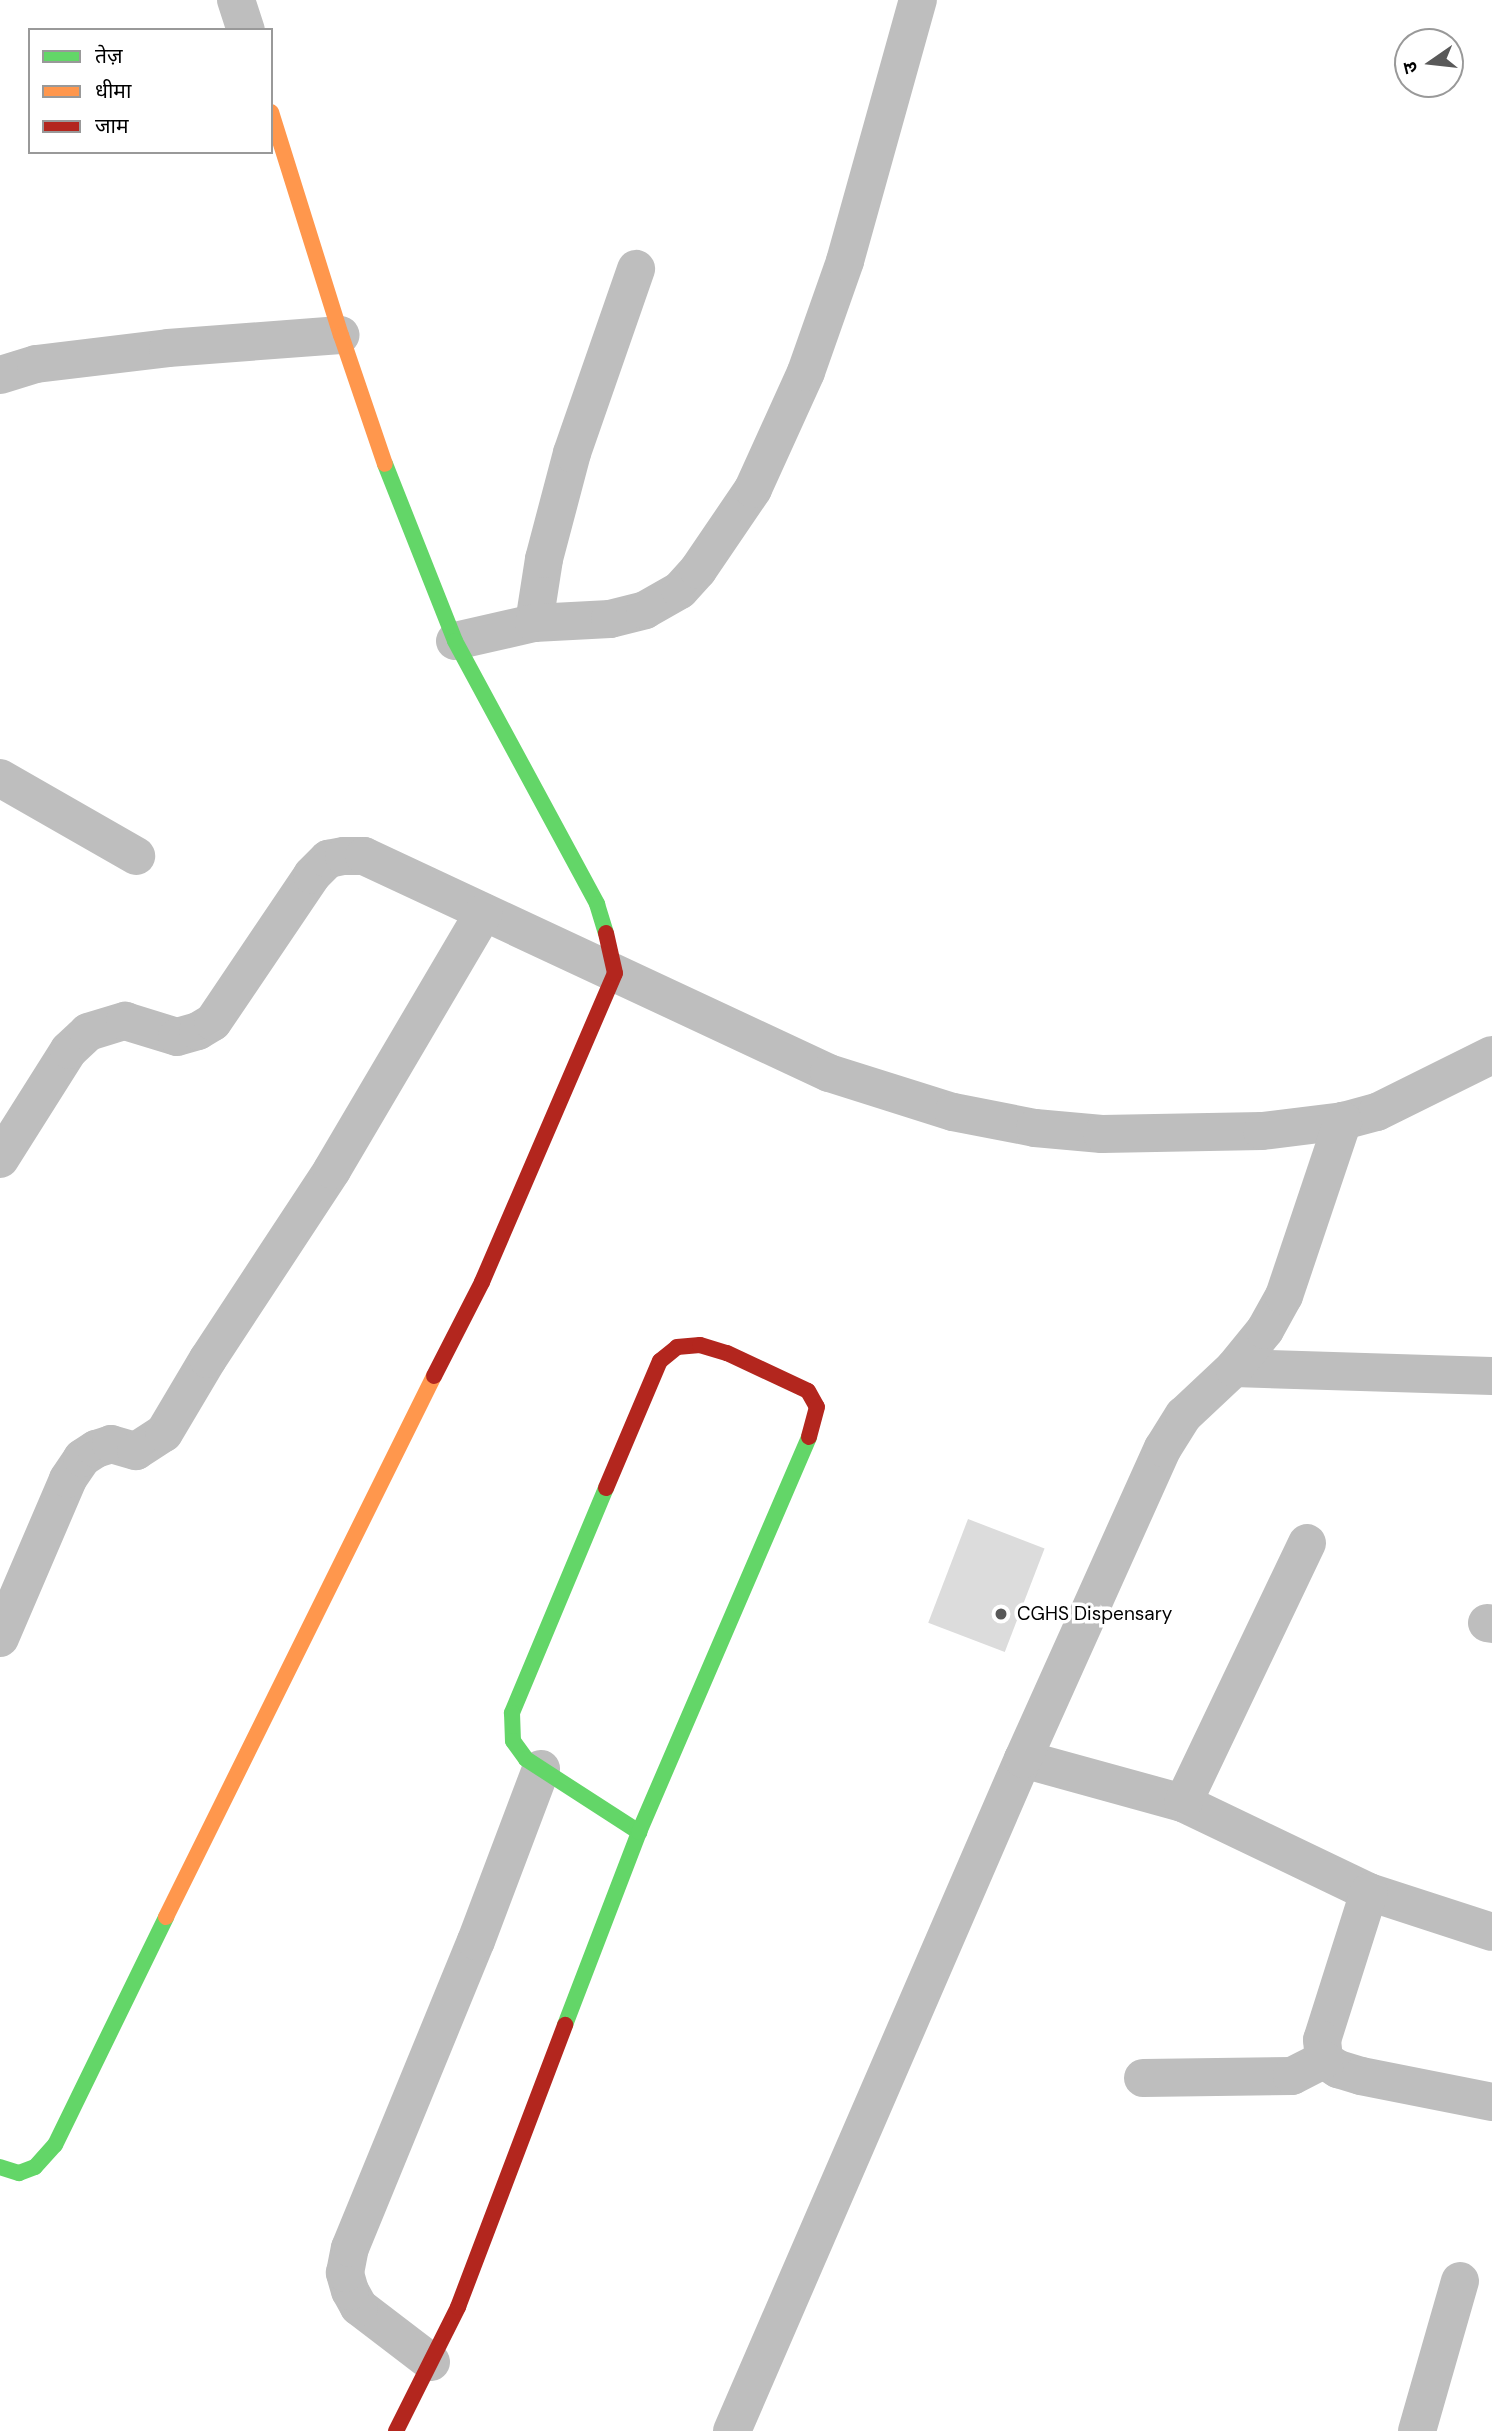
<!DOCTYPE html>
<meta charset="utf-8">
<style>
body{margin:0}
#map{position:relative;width:1492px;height:2431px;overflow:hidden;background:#fff;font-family:"DM Sans","Noto Sans Devanagari",sans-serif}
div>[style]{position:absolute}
.building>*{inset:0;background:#dcdcdc;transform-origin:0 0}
.street>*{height:38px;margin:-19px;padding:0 19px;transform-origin:19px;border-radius:19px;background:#bebebe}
.fast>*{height:16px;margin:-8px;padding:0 8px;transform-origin:8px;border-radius:8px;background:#63d668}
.slow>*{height:16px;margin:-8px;padding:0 8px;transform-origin:8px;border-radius:8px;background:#ff974d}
.jam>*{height:16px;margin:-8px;padding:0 8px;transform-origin:8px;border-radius:8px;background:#b3261e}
.dots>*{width:19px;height:19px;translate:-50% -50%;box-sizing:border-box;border:4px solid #fff;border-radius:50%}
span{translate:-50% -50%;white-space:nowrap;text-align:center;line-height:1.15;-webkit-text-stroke:7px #fff;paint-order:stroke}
.poi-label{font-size:19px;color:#000}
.left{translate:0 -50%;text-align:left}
.legend{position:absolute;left:28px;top:28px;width:245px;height:126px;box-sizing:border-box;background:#fff;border:2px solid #999;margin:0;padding:9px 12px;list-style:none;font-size:21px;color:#000}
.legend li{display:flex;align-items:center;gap:14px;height:35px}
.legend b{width:35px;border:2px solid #999}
.north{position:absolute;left:1394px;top:28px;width:70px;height:70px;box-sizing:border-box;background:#fff;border:2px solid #999;border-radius:50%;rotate:256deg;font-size:19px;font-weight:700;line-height:28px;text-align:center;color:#000}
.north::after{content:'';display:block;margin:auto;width:24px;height:32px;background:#595959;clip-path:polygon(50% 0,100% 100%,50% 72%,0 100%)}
</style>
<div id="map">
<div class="building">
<i style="left:968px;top:1519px;width:82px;height:111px;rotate:21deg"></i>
</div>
<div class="street">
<i style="left:236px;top:0;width:32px;rotate:72deg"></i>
<i style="left:0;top:375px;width:38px;rotate:-17deg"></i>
<i style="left:36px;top:364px;width:133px;rotate:-6.9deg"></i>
<i style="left:168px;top:348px;width:173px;rotate:-4.3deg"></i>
<i style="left:534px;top:623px;width:65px;rotate:-81.1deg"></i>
<i style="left:544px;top:559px;width:110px;rotate:-75.2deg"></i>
<i style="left:572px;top:453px;width:195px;rotate:-70.8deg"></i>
<i style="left:455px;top:641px;width:81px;rotate:-12.8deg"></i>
<i style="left:534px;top:623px;width:76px;rotate:-3deg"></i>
<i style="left:610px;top:619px;width:36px;rotate:-14deg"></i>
<i style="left:645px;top:610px;width:40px;rotate:-29.7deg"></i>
<i style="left:680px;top:590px;width:27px;rotate:-48deg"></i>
<i style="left:698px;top:570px;width:98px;rotate:-55.8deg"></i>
<i style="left:753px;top:489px;width:128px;rotate:-65.6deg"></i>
<i style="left:806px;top:372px;width:118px;rotate:-70.6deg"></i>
<i style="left:845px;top:261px;width:271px;rotate:-74.4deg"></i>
<i style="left:0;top:778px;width:157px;rotate:29.8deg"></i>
<i style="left:0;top:1159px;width:129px;rotate:-57.7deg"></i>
<i style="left:69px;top:1050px;width:26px;rotate:-43deg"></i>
<i style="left:88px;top:1032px;width:39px;rotate:-17deg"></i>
<i style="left:125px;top:1021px;width:54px;rotate:17.1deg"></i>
<i style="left:177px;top:1037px;width:22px;rotate:-16deg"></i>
<i style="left:198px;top:1031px;width:17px;rotate:-31deg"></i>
<i style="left:213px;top:1022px;width:177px;rotate:-56deg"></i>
<i style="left:312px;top:875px;width:23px;rotate:-45deg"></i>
<i style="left:328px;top:859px;width:16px;rotate:-11deg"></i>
<i style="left:344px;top:856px;width:20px"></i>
<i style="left:364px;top:856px;width:513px;rotate:25.02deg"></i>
<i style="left:829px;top:1073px;width:130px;rotate:17.5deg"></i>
<i style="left:953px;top:1112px;width:84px;rotate:11deg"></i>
<i style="left:1035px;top:1128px;width:67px;rotate:5.1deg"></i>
<i style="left:1102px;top:1134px;width:160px;rotate:-1.1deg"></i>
<i style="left:1262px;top:1131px;width:82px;rotate:-7deg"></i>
<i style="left:1343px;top:1121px;width:35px;rotate:-15deg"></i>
<i style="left:1377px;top:1112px;width:128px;rotate:-26.4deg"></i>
<i style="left:1234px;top:1368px;width:258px;rotate:1.8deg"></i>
<i style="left:1487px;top:1623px;width:5px;rotate:11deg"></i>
<i style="left:0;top:1638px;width:173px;rotate:-66.8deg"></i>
<i style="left:68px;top:1479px;width:25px;rotate:-56deg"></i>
<i style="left:82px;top:1458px;width:17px;rotate:-33deg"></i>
<i style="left:96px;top:1449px;width:16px;rotate:-18deg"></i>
<i style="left:111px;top:1444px;width:26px;rotate:16deg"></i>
<i style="left:136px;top:1451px;width:33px;rotate:-33deg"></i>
<i style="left:164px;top:1433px;width:86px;rotate:-59.3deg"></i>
<i style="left:208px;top:1359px;width:226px;rotate:-56.7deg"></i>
<i style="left:332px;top:1170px;width:299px;rotate:-59.5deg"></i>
<i style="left:1023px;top:1759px;width:166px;rotate:15.4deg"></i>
<i style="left:1183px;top:1803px;width:206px;rotate:25.6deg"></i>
<i style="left:1369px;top:1892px;width:129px;rotate:18deg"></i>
<i style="left:1183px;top:1803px;width:288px;rotate:-64.5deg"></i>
<i style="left:1369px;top:1892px;width:155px;rotate:107.6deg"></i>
<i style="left:1322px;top:2040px;width:20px;rotate:84deg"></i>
<i style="left:1324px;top:2060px;width:17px;rotate:33deg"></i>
<i style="left:1338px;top:2069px;width:24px;rotate:17deg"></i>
<i style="left:1361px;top:2076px;width:134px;rotate:11.2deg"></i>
<i style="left:1143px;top:2078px;width:149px;rotate:-0.8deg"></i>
<i style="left:1292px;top:2076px;width:36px;rotate:-27deg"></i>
<i style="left:431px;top:2362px;width:91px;rotate:-142.6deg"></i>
<i style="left:359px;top:2307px;width:18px;rotate:-119deg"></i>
<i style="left:350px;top:2291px;width:19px;rotate:-106deg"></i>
<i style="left:345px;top:2273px;width:25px;rotate:-79deg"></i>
<i style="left:350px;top:2248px;width:332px;rotate:-67.7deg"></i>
<i style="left:476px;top:1941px;width:184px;rotate:-69.3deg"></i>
<i style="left:732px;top:2431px;width:732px;rotate:-66.59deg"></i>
<i style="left:1023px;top:1759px;width:341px;rotate:-65.8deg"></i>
<i style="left:1163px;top:1448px;width:39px;rotate:-58deg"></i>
<i style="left:1184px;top:1415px;width:69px;rotate:-43.2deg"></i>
<i style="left:1234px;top:1368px;width:49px;rotate:-50.8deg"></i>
<i style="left:1265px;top:1330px;width:39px;rotate:-61deg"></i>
<i style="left:1284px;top:1296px;width:185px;rotate:-71.4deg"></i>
<i style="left:1417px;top:2431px;width:156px;rotate:-74deg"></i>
</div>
<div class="fast">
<i style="left:385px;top:464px;width:190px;rotate:68.4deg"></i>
<i style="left:455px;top:641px;width:299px;rotate:61.6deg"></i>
<i style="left:597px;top:904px;width:30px;rotate:73deg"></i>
<i style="left:606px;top:1488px;width:244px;rotate:112.7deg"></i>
<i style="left:512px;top:1713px;width:28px;rotate:88deg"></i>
<i style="left:513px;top:1741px;width:22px;rotate:54deg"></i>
<i style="left:526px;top:1759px;width:135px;rotate:32.9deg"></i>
<i style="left:565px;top:2025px;width:207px;rotate:-69deg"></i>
<i style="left:639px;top:1832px;width:430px;rotate:-66.7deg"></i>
<i style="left:0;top:2167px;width:20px;rotate:18deg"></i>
<i style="left:19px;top:2173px;width:17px;rotate:-21deg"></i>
<i style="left:35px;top:2167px;width:30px;rotate:-48deg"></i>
<i style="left:55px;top:2145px;width:254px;rotate:-64deg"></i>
</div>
<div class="slow">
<i style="left:271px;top:112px;width:234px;rotate:72.6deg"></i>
<i style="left:341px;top:335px;width:136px;rotate:71.2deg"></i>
<i style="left:166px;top:1917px;width:604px;rotate:-63.65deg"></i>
</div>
<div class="jam">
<i style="left:434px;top:1376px;width:106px;rotate:-62.9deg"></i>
<i style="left:482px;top:1282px;width:336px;rotate:-66.7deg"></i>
<i style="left:615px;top:973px;width:41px;rotate:-102.7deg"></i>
<i style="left:606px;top:1488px;width:138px;rotate:-67deg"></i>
<i style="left:660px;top:1361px;width:22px;rotate:-39deg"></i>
<i style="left:677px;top:1347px;width:23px;rotate:-5deg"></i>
<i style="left:700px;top:1345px;width:28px;rotate:17deg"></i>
<i style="left:727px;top:1353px;width:89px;rotate:25.1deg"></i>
<i style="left:808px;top:1391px;width:18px;rotate:61deg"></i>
<i style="left:817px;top:1407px;width:31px;rotate:105deg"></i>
<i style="left:396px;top:2431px;width:139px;rotate:-63.4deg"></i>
<i style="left:458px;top:2307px;width:302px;rotate:-69.2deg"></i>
</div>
<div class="dots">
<i style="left:1001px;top:1614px;background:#595959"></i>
</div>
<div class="poi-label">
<span class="left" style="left:1017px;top:1614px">CGHS Dispensary</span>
</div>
<ul class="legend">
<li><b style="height:9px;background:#63d668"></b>तेज़</li>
<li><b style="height:9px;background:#ff974d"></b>धीमा</li>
<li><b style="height:9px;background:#b3261e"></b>जाम</li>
</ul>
<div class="north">उ</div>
</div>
